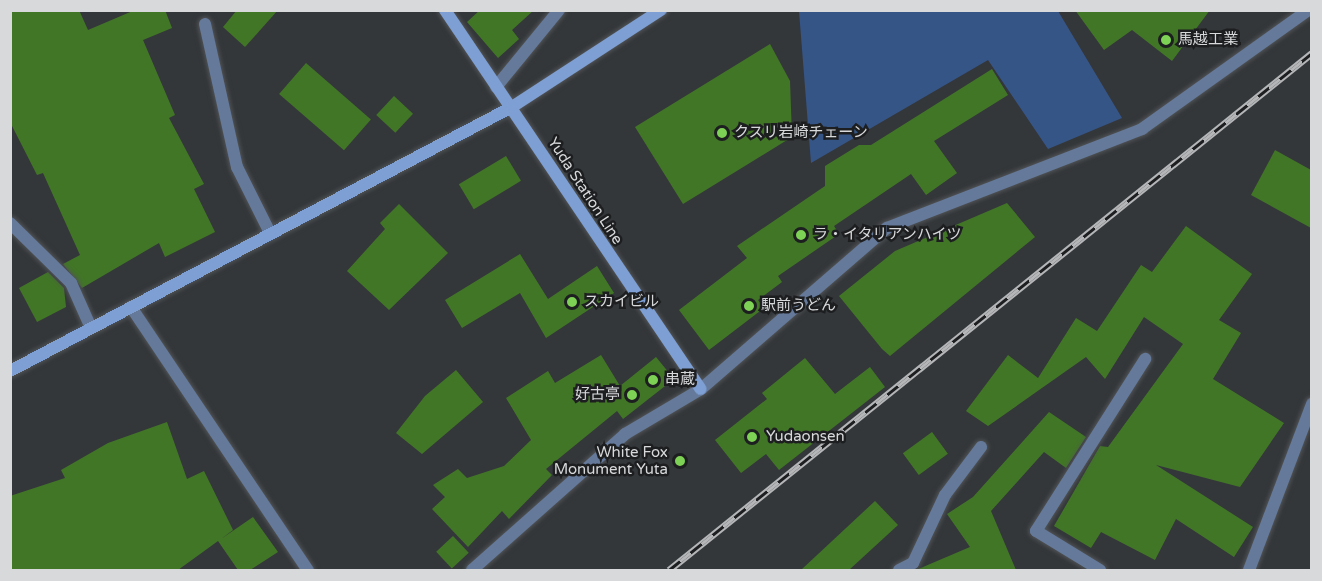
<!DOCTYPE html>
<meta charset="utf-8">
<style>
body{margin:0}
#map{position:relative;width:1322px;height:581px;overflow:hidden;background:#34373a;font-family:"Varela Round","Noto Sans JP",sans-serif}
div>[style]{position:absolute}
.green>*{inset:0;background:#365587}
.building>*{inset:0;background:#427627;transform-origin:0 0}
.roads{filter:drop-shadow(0 0 2px #515457) drop-shadow(0 0 2px #515457)}
.street>*{height:12px;margin:-6px;padding:0 6px;transform-origin:6px;border-radius:6px;background:#657a9b}
.secondary>*{height:12px;margin:-6px;padding:0 6px;transform-origin:6px;border-radius:6px;background:#7e9fd3}
.rail>*{height:7px;margin-top:-3.5px;transform-origin:0;background:repeating-linear-gradient(90deg,#1d1e20 0 14px,#b4b6b8 0 28px);box-sizing:border-box;border-block:2px solid #b4b6b8}
.dots>*{width:16px;height:16px;translate:-50% -50%;box-sizing:border-box;border:3px solid #1d1e20;border-radius:50%}
span{translate:-50% -50%;white-space:nowrap;text-align:center;line-height:1.15;-webkit-text-stroke:5px #1d1e20;paint-order:stroke}
.poi-label{font-size:15px;color:#d7d9db}
.left{translate:0 -50%;text-align:left}
.right{translate:-100% -50%;text-align:right}
.street-label{font-size:15px;color:#d7d9db}
.frame{position:absolute;inset:0;border:12px solid #d7d9db;pointer-events:none}
</style>
<div id="map">
<div class="green">
<i style="clip-path:polygon(799px 11px,1058px 11px,1122px 118px,1048px 149px,988px 60px,811px 163px)"></i>
</div>
<div class="building">
<i style="clip-path:polygon(10px 10px,79px 10px,88px 30px,135px 10px,165px 10px,172px 28px,143px 40px,175px 115px,169px 118px,204px 184px,194px 189px,215px 232px,165px 257px,159px 243px,82px 288px,63px 264px,80px 255px,43px 173px,37px 175px,10px 122px)"></i>
<i style="clip-path:polygon(237px 10px,278px 10px,245px 47px,223px 27px)"></i>
<i style="clip-path:polygon(480px 10px,534px 10px,512px 30px,519px 39px,498px 58px,467px 22px)"></i>
<i style="clip-path:polygon(1075px 10px,1210px 10px,1172px 61px,1132px 30px,1104px 50px)"></i>
<i style="clip-path:polygon(770px 44px,790px 81px,792px 137px,683px 204px,635px 127px)"></i>
<i style="left:306px;top:63px;width:86px;height:41px;rotate:41deg"></i>
<i style="clip-path:polygon(992px 69px,1008px 95px,934px 141px,957px 173px,926px 195px,911px 174px,834px 226px,839px 234px,778px 276px,782px 282px,758px 300px,764px 308px,709px 350px,679px 310px,747px 258px,737px 246px,825px 186px,825px 166px,859px 145px,871px 145px)"></i>
<i style="left:394px;top:96px;width:26px;height:26px;rotate:43deg"></i>
<i style="clip-path:polygon(1275px 150px,1311px 170px,1311px 228px,1251px 195px)"></i>
<i style="left:506px;top:156px;width:29px;height:55px;rotate:59deg"></i>
<i style="clip-path:polygon(1007px 203px,1035px 237px,890px 356px,882px 349px,839px 296px,895px 251px)"></i>
<i style="clip-path:polygon(399px 204px,448px 253px,389px 310px,347px 271px,385px 229px,380px 223px)"></i>
<i style="clip-path:polygon(1186px 226px,1252px 274px,1219px 320px,1241px 333px,1213px 379px,1284px 423px,1240px 487px,1156px 465px,1253px 527px,1234px 557px,1176px 519px,1155px 560px,1101px 532px,1091px 548px,1054px 526px,1100px 446px,1108px 447px,1183px 344px,1144px 317px,1105px 379px,1086px 357px,988px 426px,966px 411px,1008px 355px,1038px 378px,1076px 318px,1097px 331px,1141px 265px,1152px 272px)"></i>
<i style="clip-path:polygon(520px 254px,548px 299px,597px 266px,614px 293px,546px 338px,520px 293px,462px 328px,445px 300px)"></i>
<i style="clip-path:polygon(48px 272px,64px 288px,66px 307px,37px 322px,19px 288px)"></i>
<i style="clip-path:polygon(601px 355px,620px 386px,656px 357px,674px 379px,623px 419px,617px 411px,546px 469px,552px 475px,509px 519px,502px 511px,468px 547px,432px 509px,445px 497px,433px 485px,458px 469px,467px 478px,504px 466px,531px 440px,506px 398px,548px 371px,555px 383px)"></i>
<i style="clip-path:polygon(805px 358px,835px 394px,870px 367px,885px 387px,779px 470px,766px 454px,741px 473px,715px 440px,767px 399px,762px 393px)"></i>
<i style="clip-path:polygon(456px 370px,483px 402px,422px 454px,396px 433px,425px 396px)"></i>
<i style="clip-path:polygon(1049px 412px,1086px 437px,1066px 468px,1044px 452px,991px 511px,1016px 570px,916px 570px,970px 547px,947px 514px,973px 497px)"></i>
<i style="clip-path:polygon(167px 422px,187px 479px,204px 471px,233px 530px,221px 539px,253px 517px,278px 552px,250px 570px,238px 570px,218px 541px,178px 570px,10px 570px,10px 496px,65px 478px,61px 470px,108px 443px)"></i>
<i style="left:932px;top:432px;width:27px;height:36px;rotate:54deg"></i>
<i style="clip-path:polygon(875px 501px,898px 525px,849px 570px,801px 570px)"></i>
<i style="left:453px;top:536px;width:23px;height:23px;rotate:47deg"></i>
</div>
<div class="roads">
<div class="street">
<i style="left:205px;top:24px;width:147px;rotate:77.4deg"></i>
<i style="left:237px;top:167px;width:74px;rotate:63.4deg"></i>
<i style="left:496px;top:87px;width:99px;rotate:-50.7deg"></i>
<i style="left:10px;top:223px;width:86px;rotate:44.5deg"></i>
<i style="left:71px;top:283px;width:49px;rotate:66deg"></i>
<i style="left:131px;top:307px;width:317px;rotate:56.1deg"></i>
<i style="left:472px;top:570px;width:205px;rotate:-41.6deg"></i>
<i style="left:625px;top:434px;width:88px;rotate:-30.6deg"></i>
<i style="left:701px;top:389px;width:246px;rotate:-40.9deg"></i>
<i style="left:887px;top:228px;width:274px;rotate:-21.2deg"></i>
<i style="left:1142px;top:129px;width:204px;rotate:-35.6deg"></i>
<i style="left:899px;top:570px;width:16px;rotate:-27deg"></i>
<i style="left:913px;top:563px;width:75px;rotate:-64.8deg"></i>
<i style="left:945px;top:495px;width:60px;rotate:-53.1deg"></i>
<i style="left:1100px;top:570px;width:75px;rotate:-148.6deg"></i>
<i style="left:1036px;top:531px;width:204px;rotate:-57.6deg"></i>
<i style="left:1249px;top:570px;width:178px;rotate:-69.2deg"></i>
</div>
<div class="secondary">
<i style="left:445px;top:10px;width:457px;rotate:56deg"></i>
<i style="left:10px;top:371px;width:567px;rotate:-27.74deg"></i>
<i style="left:512px;top:107px;width:178px;rotate:-33.1deg"></i>
</div>
</div>
<div class="rail">
<i style="left:669px;top:570px;width:825px;rotate:-38.8deg"></i>
</div>
<div class="dots">
<i style="left:1166px;top:40px;background:#7dd154"></i>
<i style="left:722px;top:133px;background:#7dd154"></i>
<i style="left:801px;top:235px;background:#7dd154"></i>
<i style="left:572px;top:302px;background:#7dd154"></i>
<i style="left:749px;top:306px;background:#7dd154"></i>
<i style="left:653px;top:380px;background:#7dd154"></i>
<i style="left:632px;top:395px;background:#7dd154"></i>
<i style="left:752px;top:437px;background:#7dd154"></i>
<i style="left:680px;top:461px;background:#7dd154"></i>
</div>
<div class="poi-label">
<span class="left" style="left:1178px;top:40px">馬越工業</span>
<span class="left" style="left:734px;top:133px">クスリ岩崎チェーン</span>
<span class="left" style="left:813px;top:235px">ラ・イタリアンハイツ</span>
<span class="left" style="left:584px;top:302px">スカイビル</span>
<span class="left" style="left:761px;top:306px">駅前うどん</span>
<span class="left" style="left:665px;top:380px">串蔵</span>
<span class="right" style="left:620px;top:395px">好古亭</span>
<span class="left" style="left:766px;top:437px">Yudaonsen</span>
<span class="right" style="left:668px;top:461px">White Fox<br>Monument Yuta</span>
</div>
<div class="street-label">
<span style="left:585px;top:191px;rotate:57deg">Yuda Station Line</span>
</div>
<div class="frame"></div>
</div>
